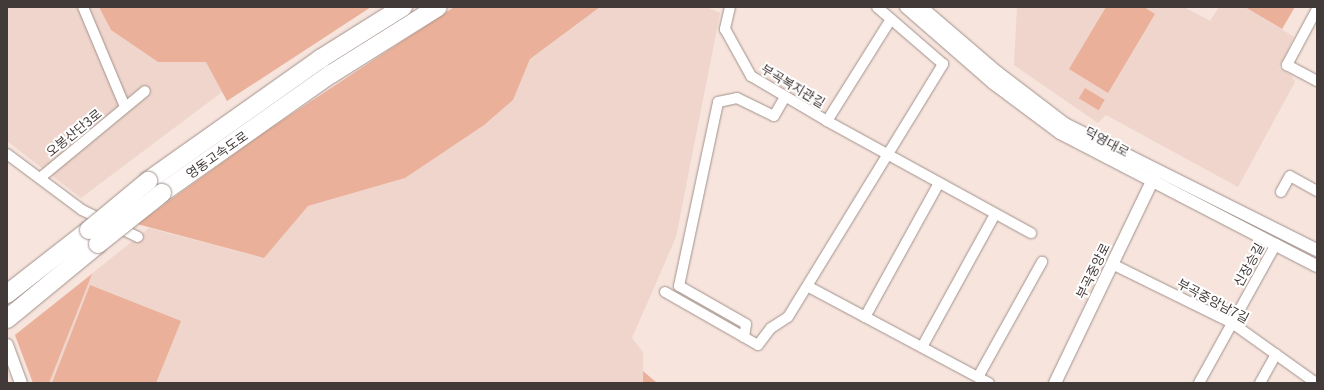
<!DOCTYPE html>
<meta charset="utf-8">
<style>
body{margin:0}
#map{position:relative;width:1324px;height:390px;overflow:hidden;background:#f6e4dd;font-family:Georgia,"Noto Sans KR",serif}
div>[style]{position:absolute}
.built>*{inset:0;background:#efd5cb}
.green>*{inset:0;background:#eab099;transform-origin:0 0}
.roads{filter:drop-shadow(0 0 1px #a2918b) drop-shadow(0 0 1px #a2918b)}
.minor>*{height:10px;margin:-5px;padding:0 5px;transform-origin:5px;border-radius:5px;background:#fff}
.tertiary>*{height:12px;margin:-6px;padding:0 6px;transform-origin:6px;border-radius:6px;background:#fff}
.motorway>*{height:18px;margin:-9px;padding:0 9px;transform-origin:9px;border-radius:9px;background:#fff}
.bridges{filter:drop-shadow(0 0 1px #a2918b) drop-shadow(0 0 1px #a2918b)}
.motorway-bridge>*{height:18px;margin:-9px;padding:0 9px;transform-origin:9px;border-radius:9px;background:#fff}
span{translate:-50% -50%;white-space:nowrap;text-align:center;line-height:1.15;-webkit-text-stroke:4px #fff;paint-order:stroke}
.street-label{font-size:13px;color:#423a38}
.frame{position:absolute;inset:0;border:8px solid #423a38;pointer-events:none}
</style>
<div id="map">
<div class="built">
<i style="clip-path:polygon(7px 7px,99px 7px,111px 30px,158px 62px,206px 61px,222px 92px,81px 198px,7px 141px)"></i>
<i style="clip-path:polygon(600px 7px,707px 7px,720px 13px,676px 237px,632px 338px,643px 352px,643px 383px,33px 383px,15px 335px,149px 228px,264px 258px,308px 206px,405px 178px,513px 100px,530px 59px)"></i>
<i style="clip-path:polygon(1017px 7px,1184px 7px,1210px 21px,1219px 7px,1245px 7px,1294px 37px,1279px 68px,1291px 75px,1295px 82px,1238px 187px,1106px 115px,1098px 123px,1014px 65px)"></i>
</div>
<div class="green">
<i style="clip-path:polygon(99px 7px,371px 7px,227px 101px,206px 62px,158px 62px,111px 30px)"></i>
<i style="clip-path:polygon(454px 7px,600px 7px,530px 59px,513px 100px,484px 125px,405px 178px,308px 206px,264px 258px,137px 224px,266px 131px)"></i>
<i style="clip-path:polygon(1106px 7px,1144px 7px,1155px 14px,1108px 93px,1069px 69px)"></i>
<i style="clip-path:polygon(1245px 7px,1295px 7px,1282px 29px)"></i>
<i style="left:1085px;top:88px;width:23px;height:12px;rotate:31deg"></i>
<i style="clip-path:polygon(92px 274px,49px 383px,33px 383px,15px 335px)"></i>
<i style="clip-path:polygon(90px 285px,181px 321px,156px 383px,52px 383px)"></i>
<i style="clip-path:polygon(643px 371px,657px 383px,643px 383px)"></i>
</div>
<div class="roads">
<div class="minor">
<i style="left:83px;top:7px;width:108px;rotate:67.2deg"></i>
<i style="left:730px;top:7px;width:23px;rotate:103deg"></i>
<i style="left:725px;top:29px;width:54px;rotate:61deg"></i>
<i style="left:751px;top:76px;width:88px;rotate:30.6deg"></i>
<i style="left:827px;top:121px;width:233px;rotate:28.8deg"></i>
<i style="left:1317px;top:9px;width:64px;rotate:118.2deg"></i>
<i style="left:1287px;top:65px;width:34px;rotate:28deg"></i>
<i style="left:827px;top:121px;width:120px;rotate:-57.9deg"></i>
<i style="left:7px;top:154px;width:94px;rotate:36.7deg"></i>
<i style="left:82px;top:210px;width:62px;rotate:25.7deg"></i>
<i style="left:40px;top:178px;width:136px;rotate:-39.6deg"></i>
<i style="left:1281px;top:192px;width:18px;rotate:-61deg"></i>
<i style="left:1290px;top:176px;width:31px;rotate:29deg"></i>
<i style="left:1112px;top:264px;width:134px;rotate:26.2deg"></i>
<i style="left:1232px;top:323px;width:103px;rotate:35.5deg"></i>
<i style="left:809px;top:287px;width:204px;rotate:28.1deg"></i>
<i style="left:665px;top:292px;width:107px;rotate:29.7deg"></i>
<i style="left:758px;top:345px;width:21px;rotate:-53deg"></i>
<i style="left:771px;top:328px;width:20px;rotate:-33deg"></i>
<i style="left:788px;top:317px;width:297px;rotate:-58.5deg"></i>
<i style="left:943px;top:64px;width:87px;rotate:-139.2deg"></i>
<i style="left:865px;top:317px;width:153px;rotate:-61.1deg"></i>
<i style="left:744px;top:337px;width:13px;rotate:-81deg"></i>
<i style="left:746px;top:324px;width:77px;rotate:-150.4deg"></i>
<i style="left:679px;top:286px;width:188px;rotate:-78deg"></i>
<i style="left:718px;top:102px;width:19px;rotate:-12deg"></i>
<i style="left:737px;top:98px;width:41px;rotate:25.9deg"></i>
<i style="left:774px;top:116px;width:22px;rotate:-60deg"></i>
<i style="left:922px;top:347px;width:152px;rotate:-61.2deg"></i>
<i style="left:978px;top:377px;width:132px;rotate:-60.9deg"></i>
<i style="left:1199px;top:383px;width:159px;rotate:-61deg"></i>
<i style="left:1260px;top:383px;width:33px;rotate:-61deg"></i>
</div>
<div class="tertiary">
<i style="left:906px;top:7px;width:116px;rotate:41.1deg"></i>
<i style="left:993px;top:83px;width:84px;rotate:36.7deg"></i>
<i style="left:1060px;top:133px;width:289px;rotate:27.4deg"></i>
<i style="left:921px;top:7px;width:101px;rotate:40.6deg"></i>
<i style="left:998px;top:73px;width:84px;rotate:37.3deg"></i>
<i style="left:1065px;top:124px;width:282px;rotate:26.6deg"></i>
<i style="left:7px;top:345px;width:40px;rotate:69.8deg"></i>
<i style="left:1055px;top:383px;width:231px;rotate:-64.3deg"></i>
</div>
<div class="motorway">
<i style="left:148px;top:181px;width:211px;rotate:-35.3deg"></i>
<i style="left:320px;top:59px;width:98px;rotate:-32.1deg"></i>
<i style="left:162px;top:193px;width:207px;rotate:-35.2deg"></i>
<i style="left:331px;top:74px;width:126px;rotate:-32.1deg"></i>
<i style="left:7px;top:294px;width:104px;rotate:-38deg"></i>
<i style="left:7px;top:319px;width:118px;rotate:-39.5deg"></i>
</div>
</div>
<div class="bridges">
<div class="motorway-bridge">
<i style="left:89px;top:230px;width:77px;rotate:-39.7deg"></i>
<i style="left:98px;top:244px;width:82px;rotate:-38.6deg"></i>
</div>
</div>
<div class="street-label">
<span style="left:793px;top:86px;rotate:31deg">부곡복지관길</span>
<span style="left:74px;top:133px;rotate:-39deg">오봉산단3로</span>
<span style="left:1107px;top:142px;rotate:28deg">덕영대로</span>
<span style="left:217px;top:155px;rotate:-35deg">영동고속도로</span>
<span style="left:1249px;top:265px;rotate:-61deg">신장승길</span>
<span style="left:1093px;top:271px;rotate:-64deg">부곡중앙로</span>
<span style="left:1213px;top:301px;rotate:28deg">부곡중앙남7길</span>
</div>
<div class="frame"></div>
</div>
